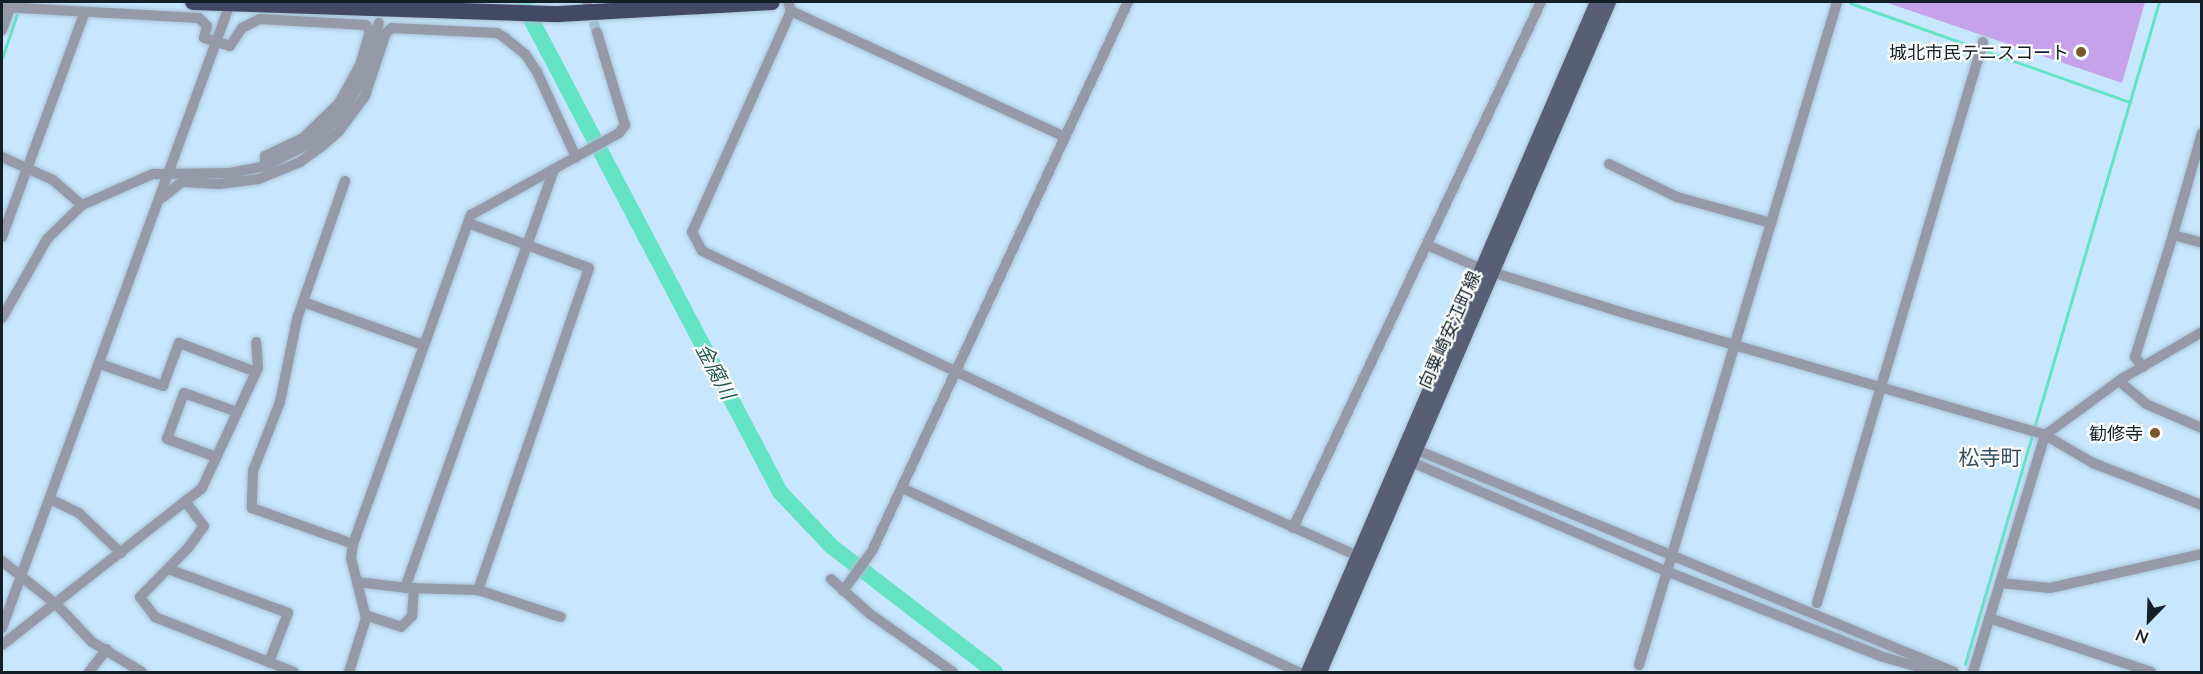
<!DOCTYPE html>
<meta charset="utf-8">
<style>
body{margin:0}
#map{position:relative;width:2203px;height:674px;overflow:hidden;background:#c8e7fe;font-family:Lato,"Noto Sans JP",sans-serif}
div>[style]{position:absolute}
.green>*{inset:0;background:#c5a2ea}
.stream>*{height:3px;margin:-1.5px;padding:0 1.5px;transform-origin:1.5px;border-radius:1.5px;background:#63e3c4}
.river>*{height:16px;margin:-8px;padding:0 8px;transform-origin:8px;border-radius:8px;background:#63e3c4}
.minor-tunnel>*{height:10px;margin-top:-5px;transform-origin:0;background:repeating-linear-gradient(90deg,#a4bfd3 0 10px,transparent 0 15px)}
.roads{filter:drop-shadow(0 0 2px #a8c3d7) drop-shadow(0 0 2px #a8c3d7)}
.minor>*{height:10px;margin:-5px;padding:0 5px;transform-origin:5px;border-radius:5px;background:#969aa8}
.major>*{height:14px;margin:-7px;padding:0 7px;transform-origin:7px;border-radius:7px;background:#585e76}
.highway>*{height:16px;margin:-8px;padding:0 8px;transform-origin:8px;border-radius:8px;background:#434964}
.dots>*{width:16px;height:16px;translate:-50% -50%;box-sizing:border-box;border:3px solid #fff;border-radius:50%}
span{translate:-50% -50%;white-space:nowrap;text-align:center;line-height:1.15;-webkit-text-stroke:4.5px #fff;paint-order:stroke}
.poi-label{font-size:18px;color:#142028}
.right{translate:-100% -50%;text-align:right}
.street-label{font-size:18px;color:#142028}
.water-label{font-size:20px;color:#24594c;font-style:italic}
.quarter-label{font-size:21px;color:#344e61}
.frame{position:absolute;inset:0;border:3px solid #142028;pointer-events:none}
.north{position:absolute;left:2119px;top:590px;width:60px;height:60px;-webkit-text-stroke:4px #fff;paint-order:stroke;rotate:203deg;font-size:16px;font-weight:700;line-height:24px;text-align:center;color:#142028}
.north::after{content:'';display:block;margin:auto;width:21px;height:27px;background:#142028;clip-path:polygon(50% 0,100% 100%,50% 72%,0 100%)}
</style>
<div id="map">
<div class="green">
<i style="clip-path:polygon(1885px 2px,2145px 2px,2122px 83px)"></i>
</div>
<div class="stream">
<i style="left:1850px;top:3px;width:297px;rotate:19.5deg"></i>
<i style="left:2px;top:58px;width:46px;rotate:-71.2deg"></i>
<i style="left:1965px;top:664px;width:690px;rotate:-73.67deg"></i>
</div>
<div class="river">
<i style="left:522px;top:2px;width:554px;rotate:62.23deg"></i>
<i style="left:780px;top:492px;width:74px;rotate:46.6deg"></i>
<i style="left:831px;top:546px;width:207px;rotate:37.5deg"></i>
</div>
<div class="minor-tunnel">
<i style="left:588px;top:7px;width:27px;rotate:70deg"></i>
</div>
<div class="roads">
<div class="minor">
<i style="left:587px;top:2px;width:1px;rotate:90deg"></i>
<i style="left:788px;top:2px;width:9px;rotate:72deg"></i>
<i style="left:791px;top:11px;width:242px;rotate:114.1deg"></i>
<i style="left:692px;top:232px;width:21px;rotate:62deg"></i>
<i style="left:702px;top:251px;width:495px;rotate:25.4deg"></i>
<i style="left:1149px;top:463px;width:236px;rotate:24deg"></i>
<i style="left:2px;top:7px;width:197px;rotate:3.2deg"></i>
<i style="left:199px;top:18px;width:11px;rotate:45deg"></i>
<i style="left:207px;top:26px;width:12px;rotate:104deg"></i>
<i style="left:204px;top:38px;width:27px;rotate:17deg"></i>
<i style="left:230px;top:46px;width:22px;rotate:-56deg"></i>
<i style="left:242px;top:28px;width:20px;rotate:-27deg"></i>
<i style="left:260px;top:19px;width:106px;rotate:3.2deg"></i>
<i style="left:366px;top:25px;width:7px;rotate:56deg"></i>
<i style="left:370px;top:31px;width:35px;rotate:106deg"></i>
<i style="left:360px;top:65px;width:43px;rotate:118.9deg"></i>
<i style="left:339px;top:103px;width:50px;rotate:135.8deg"></i>
<i style="left:303px;top:138px;width:42px;rotate:154.7deg"></i>
<i style="left:265px;top:156px;width:10px;rotate:90deg"></i>
<i style="left:791px;top:11px;width:302px;rotate:24.7deg"></i>
<i style="left:2px;top:30px;width:23px;rotate:-70deg"></i>
<i style="left:2202px;top:133px;width:106px;rotate:105.9deg"></i>
<i style="left:2173px;top:235px;width:30px;rotate:15deg"></i>
<i style="left:2px;top:157px;width:56px;rotate:24.3deg"></i>
<i style="left:53px;top:180px;width:38px;rotate:41deg"></i>
<i style="left:1609px;top:164px;width:76px;rotate:25.9deg"></i>
<i style="left:1677px;top:197px;width:98px;rotate:15.5deg"></i>
<i style="left:345px;top:181px;width:146px;rotate:109.2deg"></i>
<i style="left:297px;top:319px;width:85px;rotate:101.6deg"></i>
<i style="left:280px;top:402px;width:74px;rotate:111.4deg"></i>
<i style="left:253px;top:471px;width:37px;rotate:92deg"></i>
<i style="left:252px;top:508px;width:107px;rotate:19.6deg"></i>
<i style="left:162px;top:198px;width:26px;rotate:-39deg"></i>
<i style="left:182px;top:182px;width:37px;rotate:3deg"></i>
<i style="left:219px;top:184px;width:40px;rotate:-7.1deg"></i>
<i style="left:259px;top:179px;width:44px;rotate:-22.5deg"></i>
<i style="left:300px;top:162px;width:27px;rotate:-36deg"></i>
<i style="left:322px;top:146px;width:23px;rotate:-41deg"></i>
<i style="left:339px;top:131px;width:44px;rotate:-53.4deg"></i>
<i style="left:365px;top:96px;width:66px;rotate:-71.6deg"></i>
<i style="left:386px;top:33px;width:8px;rotate:-40deg"></i>
<i style="left:392px;top:28px;width:105px;rotate:2.7deg"></i>
<i style="left:497px;top:33px;width:9px;rotate:32deg"></i>
<i style="left:505px;top:38px;width:26px;rotate:39deg"></i>
<i style="left:525px;top:54px;width:22px;rotate:56deg"></i>
<i style="left:537px;top:72px;width:94px;rotate:65.4deg"></i>
<i style="left:468px;top:223px;width:129px;rotate:20.4deg"></i>
<i style="left:589px;top:268px;width:341px;rotate:109deg"></i>
<i style="left:2px;top:237px;width:238px;rotate:-69.8deg"></i>
<i style="left:1427px;top:245px;width:60px;rotate:23.6deg"></i>
<i style="left:1482px;top:269px;width:152px;rotate:17.2deg"></i>
<i style="left:1627px;top:314px;width:435px;rotate:16.1deg"></i>
<i style="left:2045px;top:435px;width:56px;rotate:30.3deg"></i>
<i style="left:2093px;top:463px;width:117px;rotate:21.1deg"></i>
<i style="left:303px;top:302px;width:127px;rotate:19.7deg"></i>
<i style="left:2px;top:318px;width:91px;rotate:-60.3deg"></i>
<i style="left:47px;top:239px;width:49px;rotate:-44.2deg"></i>
<i style="left:82px;top:205px;width:77px;rotate:-23.6deg"></i>
<i style="left:153px;top:174px;width:77px;rotate:-0.7deg"></i>
<i style="left:230px;top:173px;width:36px;rotate:-11deg"></i>
<i style="left:265px;top:166px;width:54px;rotate:-26.6deg"></i>
<i style="left:313px;top:142px;width:35px;rotate:-44deg"></i>
<i style="left:338px;top:118px;width:38px;rotate:-57deg"></i>
<i style="left:359px;top:86px;width:66px;rotate:-72.4deg"></i>
<i style="left:100px;top:364px;width:67px;rotate:19.2deg"></i>
<i style="left:163px;top:386px;width:46px;rotate:-69.6deg"></i>
<i style="left:179px;top:343px;width:82px;rotate:20.6deg"></i>
<i style="left:2143px;top:367px;width:13px;rotate:-129deg"></i>
<i style="left:2135px;top:357px;width:128px;rotate:-72.7deg"></i>
<i style="left:2119px;top:381px;width:35px;rotate:40deg"></i>
<i style="left:2146px;top:404px;width:61px;rotate:23.2deg"></i>
<i style="left:216px;top:457px;width:52px;rotate:-159.8deg"></i>
<i style="left:167px;top:439px;width:49px;rotate:-69.7deg"></i>
<i style="left:184px;top:393px;width:56px;rotate:19.7deg"></i>
<i style="left:902px;top:488px;width:438px;rotate:24.9deg"></i>
<i style="left:50px;top:499px;width:32px;rotate:26deg"></i>
<i style="left:79px;top:513px;width:58px;rotate:43.6deg"></i>
<i style="left:185px;top:501px;width:31px;rotate:53deg"></i>
<i style="left:204px;top:526px;width:26px;rotate:126deg"></i>
<i style="left:189px;top:547px;width:70px;rotate:134.4deg"></i>
<i style="left:140px;top:597px;width:25px;rotate:53deg"></i>
<i style="left:155px;top:617px;width:149px;rotate:21.6deg"></i>
<i style="left:1293px;top:528px;width:582px;rotate:-64.76deg"></i>
<i style="left:2px;top:561px;width:70px;rotate:38.7deg"></i>
<i style="left:57px;top:605px;width:51px;rotate:46.6deg"></i>
<i style="left:92px;top:642px;width:58px;rotate:31deg"></i>
<i style="left:168px;top:569px;width:128px;rotate:20.1deg"></i>
<i style="left:288px;top:613px;width:53px;rotate:111.2deg"></i>
<i style="left:831px;top:579px;width:52px;rotate:41.9deg"></i>
<i style="left:870px;top:614px;width:101px;rotate:34.9deg"></i>
<i style="left:357px;top:582px;width:51px;rotate:6.7deg"></i>
<i style="left:408px;top:588px;width:70px;rotate:1.6deg"></i>
<i style="left:478px;top:590px;width:87px;rotate:18deg"></i>
<i style="left:2000px;top:583px;width:50px;rotate:5.7deg"></i>
<i style="left:2050px;top:588px;width:156px;rotate:-12.6deg"></i>
<i style="left:405px;top:588px;width:445px;rotate:-70.4deg"></i>
<i style="left:843px;top:591px;width:49px;rotate:-54.1deg"></i>
<i style="left:872px;top:551px;width:606px;rotate:-65deg"></i>
<i style="left:1817px;top:603px;width:585px;rotate:-73.52deg"></i>
<i style="left:365px;top:615px;width:38px;rotate:18deg"></i>
<i style="left:401px;top:627px;width:16px;rotate:-45deg"></i>
<i style="left:412px;top:616px;width:28px;rotate:-86deg"></i>
<i style="left:1989px;top:618px;width:171px;rotate:18.4deg"></i>
<i style="left:2px;top:628px;width:664px;rotate:-69.93deg"></i>
<i style="left:2px;top:645px;width:254px;rotate:-38.1deg"></i>
<i style="left:202px;top:488px;width:132px;rotate:-65deg"></i>
<i style="left:258px;top:368px;width:26px;rotate:-94deg"></i>
<i style="left:1639px;top:665px;width:692px;rotate:-73.37deg"></i>
<i style="left:89px;top:672px;width:29px;rotate:-52deg"></i>
<i style="left:349px;top:672px;width:57px;rotate:-72.5deg"></i>
<i style="left:366px;top:618px;width:62px;rotate:-104deg"></i>
<i style="left:351px;top:558px;width:14px;rotate:-82deg"></i>
<i style="left:353px;top:544px;width:350px;rotate:-70.3deg"></i>
<i style="left:471px;top:215px;width:169px;rotate:-29deg"></i>
<i style="left:619px;top:133px;width:10px;rotate:-53deg"></i>
<i style="left:625px;top:125px;width:97px;rotate:-106.8deg"></i>
<i style="left:1937px;top:672px;width:56px;rotate:-164.5deg"></i>
<i style="left:1883px;top:657px;width:231px;rotate:-158.4deg"></i>
<i style="left:1668px;top:572px;width:280px;rotate:-156.8deg"></i>
<i style="left:1411px;top:462px;width:14px;rotate:-126deg"></i>
<i style="left:1403px;top:451px;width:14px;rotate:-4deg"></i>
<i style="left:1417px;top:450px;width:581px;rotate:22.46deg"></i>
<i style="left:1973px;top:672px;width:248px;rotate:-73.1deg"></i>
<i style="left:2045px;top:435px;width:97px;rotate:-36.2deg"></i>
<i style="left:2123px;top:378px;width:91px;rotate:-30.2deg"></i>
</div>
<div class="major">
<i style="left:1308px;top:672px;width:730px;rotate:-66.67deg"></i>
<i style="left:1320px;top:672px;width:730px;rotate:-66.67deg"></i>
</div>
<div class="highway">
<i style="left:193px;top:2px;width:366px;rotate:1.9deg"></i>
<i style="left:559px;top:14px;width:213px;rotate:-3.2deg"></i>
</div>
</div>
<div class="dots">
<i style="left:2081px;top:52px;background:#785a2e"></i>
<i style="left:2155px;top:433px;background:#785a2e"></i>
</div>
<div class="poi-label">
<span class="right" style="left:2069px;top:52px">城北市民テニスコート</span>
<span class="right" style="left:2143px;top:433px">勧修寺</span>
</div>
<div class="street-label">
<span style="left:1449px;top:330px;rotate:-66deg">向粟崎安江町線</span>
</div>
<div class="water-label">
<span style="left:716px;top:371px;rotate:62deg">金腐川</span>
</div>
<div class="quarter-label">
<span style="left:1990px;top:457px">松寺町</span>
</div>
<div class="frame"></div>
<div class="north">N</div>
</div>
